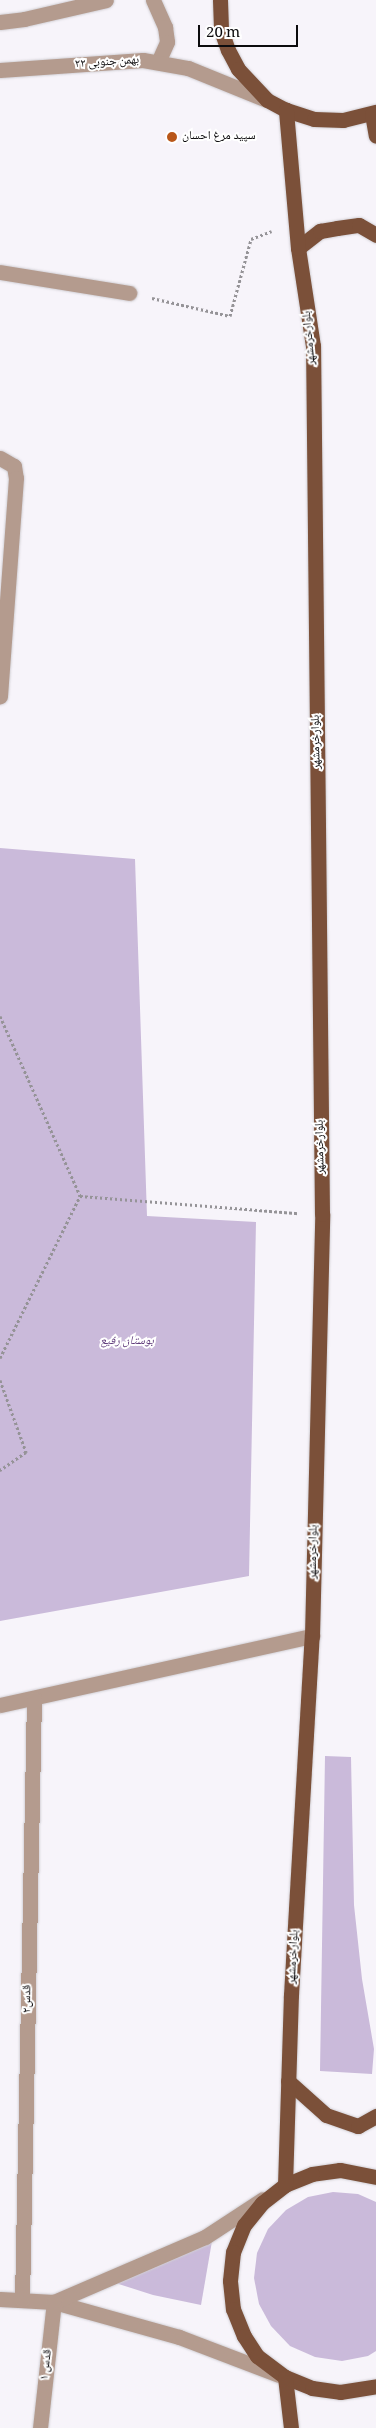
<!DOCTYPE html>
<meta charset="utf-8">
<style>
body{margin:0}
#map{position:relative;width:376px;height:2428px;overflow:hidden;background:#f7f4fa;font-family:Georgia,"Noto Naskh Arabic",serif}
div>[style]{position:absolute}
.green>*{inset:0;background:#cabada}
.path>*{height:3px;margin-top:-1.5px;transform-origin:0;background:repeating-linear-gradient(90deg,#959397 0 2.5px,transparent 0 5px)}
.roads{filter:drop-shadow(0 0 1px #d1cfd4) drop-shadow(0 0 1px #d1cfd4)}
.minor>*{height:15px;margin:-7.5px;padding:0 7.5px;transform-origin:7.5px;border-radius:7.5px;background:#b49b8e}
.major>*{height:15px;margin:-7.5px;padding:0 7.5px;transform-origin:7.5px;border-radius:7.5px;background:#7b5039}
.dots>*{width:14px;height:14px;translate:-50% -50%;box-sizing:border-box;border:2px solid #fff;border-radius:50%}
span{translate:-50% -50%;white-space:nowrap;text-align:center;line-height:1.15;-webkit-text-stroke:4px #fff;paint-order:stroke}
.street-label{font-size:12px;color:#0c0b0d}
.poi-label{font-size:12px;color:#0c0b0d}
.left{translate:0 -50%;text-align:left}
.park-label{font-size:12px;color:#5e3a7a;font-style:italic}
.scale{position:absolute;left:198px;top:25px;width:100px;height:22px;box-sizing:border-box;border:2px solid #0c0b0d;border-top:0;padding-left:6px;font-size:15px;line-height:18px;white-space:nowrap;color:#0c0b0d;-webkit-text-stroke:4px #fff;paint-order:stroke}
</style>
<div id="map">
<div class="green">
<i style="clip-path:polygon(0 848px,135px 859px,147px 1216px,256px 1222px,249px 1576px,0 1621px)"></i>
<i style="clip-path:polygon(325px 1756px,351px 1757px,354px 1905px,362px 1979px,374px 2049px,372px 2074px,320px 2071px)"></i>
<i style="clip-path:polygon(333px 2192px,358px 2194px,376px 2202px,376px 2351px,368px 2356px,342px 2361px,315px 2357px,290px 2346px,271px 2326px,259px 2304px,254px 2278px,257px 2253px,268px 2229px,286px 2210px,308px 2197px)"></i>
<i style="clip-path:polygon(212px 2241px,201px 2305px,153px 2295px,103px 2279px)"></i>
</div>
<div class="path">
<i style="left:152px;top:298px;width:80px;rotate:13deg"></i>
<i style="left:230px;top:316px;width:80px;rotate:-74.7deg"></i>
<i style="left:251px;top:239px;width:22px;rotate:-21deg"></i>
<i style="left:0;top:1016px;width:197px;rotate:66deg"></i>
<i style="left:80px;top:1196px;width:219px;rotate:4.5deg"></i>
<i style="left:0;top:1358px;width:181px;rotate:-63.7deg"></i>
<i style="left:0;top:1380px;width:77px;rotate:70.1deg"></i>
<i style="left:26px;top:1452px;width:32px;rotate:145deg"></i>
</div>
<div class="roads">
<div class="minor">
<i style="left:153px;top:0;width:30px;rotate:66deg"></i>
<i style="left:165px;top:27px;width:15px;rotate:82deg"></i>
<i style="left:167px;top:42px;width:22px;rotate:114deg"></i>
<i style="left:0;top:22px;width:24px;rotate:-7deg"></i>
<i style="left:24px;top:19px;width:84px;rotate:-13deg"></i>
<i style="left:0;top:70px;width:143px;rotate:-4deg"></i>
<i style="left:143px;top:60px;width:46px;rotate:10.1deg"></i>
<i style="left:188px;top:68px;width:85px;rotate:22.1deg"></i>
<i style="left:0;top:272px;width:131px;rotate:9.2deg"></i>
<i style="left:0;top:458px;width:16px;rotate:30deg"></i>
<i style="left:14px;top:466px;width:12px;rotate:81deg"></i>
<i style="left:16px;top:478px;width:219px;rotate:94.2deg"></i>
<i style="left:0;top:1705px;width:320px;rotate:-12.5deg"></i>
<i style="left:0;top:2299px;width:54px;rotate:3.2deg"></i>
<i style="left:54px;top:2302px;width:130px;rotate:15.6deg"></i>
<i style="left:179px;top:2337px;width:107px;rotate:20.8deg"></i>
<i style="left:22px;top:2300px;width:601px;rotate:-88.86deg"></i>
<i style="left:54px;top:2302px;width:164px;rotate:-23.3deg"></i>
<i style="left:205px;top:2237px;width:69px;rotate:-33.2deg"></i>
<i style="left:40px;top:2428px;width:127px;rotate:-83.7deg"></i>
</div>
<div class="major">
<i style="left:220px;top:0;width:30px;rotate:88deg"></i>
<i style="left:221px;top:30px;width:21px;rotate:71deg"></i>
<i style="left:228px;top:50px;width:21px;rotate:62deg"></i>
<i style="left:238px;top:69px;width:42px;rotate:46.9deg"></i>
<i style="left:267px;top:100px;width:21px;rotate:28deg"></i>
<i style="left:286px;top:110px;width:29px;rotate:18deg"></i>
<i style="left:314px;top:119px;width:29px;rotate:2deg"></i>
<i style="left:343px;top:120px;width:34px;rotate:-14deg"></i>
<i style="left:372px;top:114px;width:22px;rotate:80deg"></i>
<i style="left:298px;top:248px;width:28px;rotate:-38deg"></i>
<i style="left:320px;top:231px;width:17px;rotate:-10deg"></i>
<i style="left:337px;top:228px;width:22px;rotate:-8deg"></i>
<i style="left:359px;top:225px;width:20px;rotate:30deg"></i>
<i style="left:288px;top:2081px;width:51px;rotate:41.8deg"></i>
<i style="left:326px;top:2115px;width:34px;rotate:19deg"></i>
<i style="left:358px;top:2126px;width:21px;rotate:-29deg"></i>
<i style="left:376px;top:2177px;width:37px;rotate:-169deg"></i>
<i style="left:340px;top:2170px;width:28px;rotate:172deg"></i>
<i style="left:312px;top:2174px;width:29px;rotate:158deg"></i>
<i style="left:285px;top:2185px;width:29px;rotate:142deg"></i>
<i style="left:262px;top:2203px;width:28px;rotate:129deg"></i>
<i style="left:244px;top:2225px;width:29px;rotate:112deg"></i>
<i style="left:233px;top:2252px;width:29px;rotate:96deg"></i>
<i style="left:230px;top:2281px;width:28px;rotate:84deg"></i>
<i style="left:233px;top:2309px;width:29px;rotate:68deg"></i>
<i style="left:244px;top:2336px;width:24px;rotate:57deg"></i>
<i style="left:257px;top:2356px;width:35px;rotate:37deg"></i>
<i style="left:285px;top:2377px;width:29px;rotate:22deg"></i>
<i style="left:312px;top:2388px;width:28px;rotate:8deg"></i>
<i style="left:340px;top:2392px;width:36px;rotate:-9deg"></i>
<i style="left:285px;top:2185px;width:190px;rotate:-88.2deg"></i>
<i style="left:291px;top:1995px;width:360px;rotate:-86.7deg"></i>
<i style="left:312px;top:1636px;width:422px;rotate:-88.6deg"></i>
<i style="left:322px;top:1214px;width:868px;rotate:-90.59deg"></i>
<i style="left:313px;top:346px;width:99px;rotate:-98.7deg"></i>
<i style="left:298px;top:248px;width:139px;rotate:-95deg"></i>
<i style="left:285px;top:2377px;width:51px;rotate:83.3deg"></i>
</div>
</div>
<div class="dots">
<i style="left:172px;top:137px;background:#b95719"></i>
</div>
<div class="street-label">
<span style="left:107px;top:63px;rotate:-4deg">۲۲ بهمن جنوبی</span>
<span style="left:310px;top:338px;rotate:-95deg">بلوارخرمشهر</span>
<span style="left:317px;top:742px;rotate:-91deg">بلوارخرمشهر</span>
<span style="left:321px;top:1147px;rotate:-91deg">بلوارخرمشهر</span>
<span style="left:314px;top:1552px;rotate:-89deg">بلوارخرمشهر</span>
<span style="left:294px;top:1957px;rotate:-87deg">بلوارخرمشهر</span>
<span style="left:28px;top:1999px;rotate:-89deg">قدس۲</span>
<span style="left:47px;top:2365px;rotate:-83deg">قدس ۱</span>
</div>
<div class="poi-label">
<span class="left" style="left:182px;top:137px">سپید مرغ احسان</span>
</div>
<div class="park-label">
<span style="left:127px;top:1342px">بوستان رفیع</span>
</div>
<div class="scale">20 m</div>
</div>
